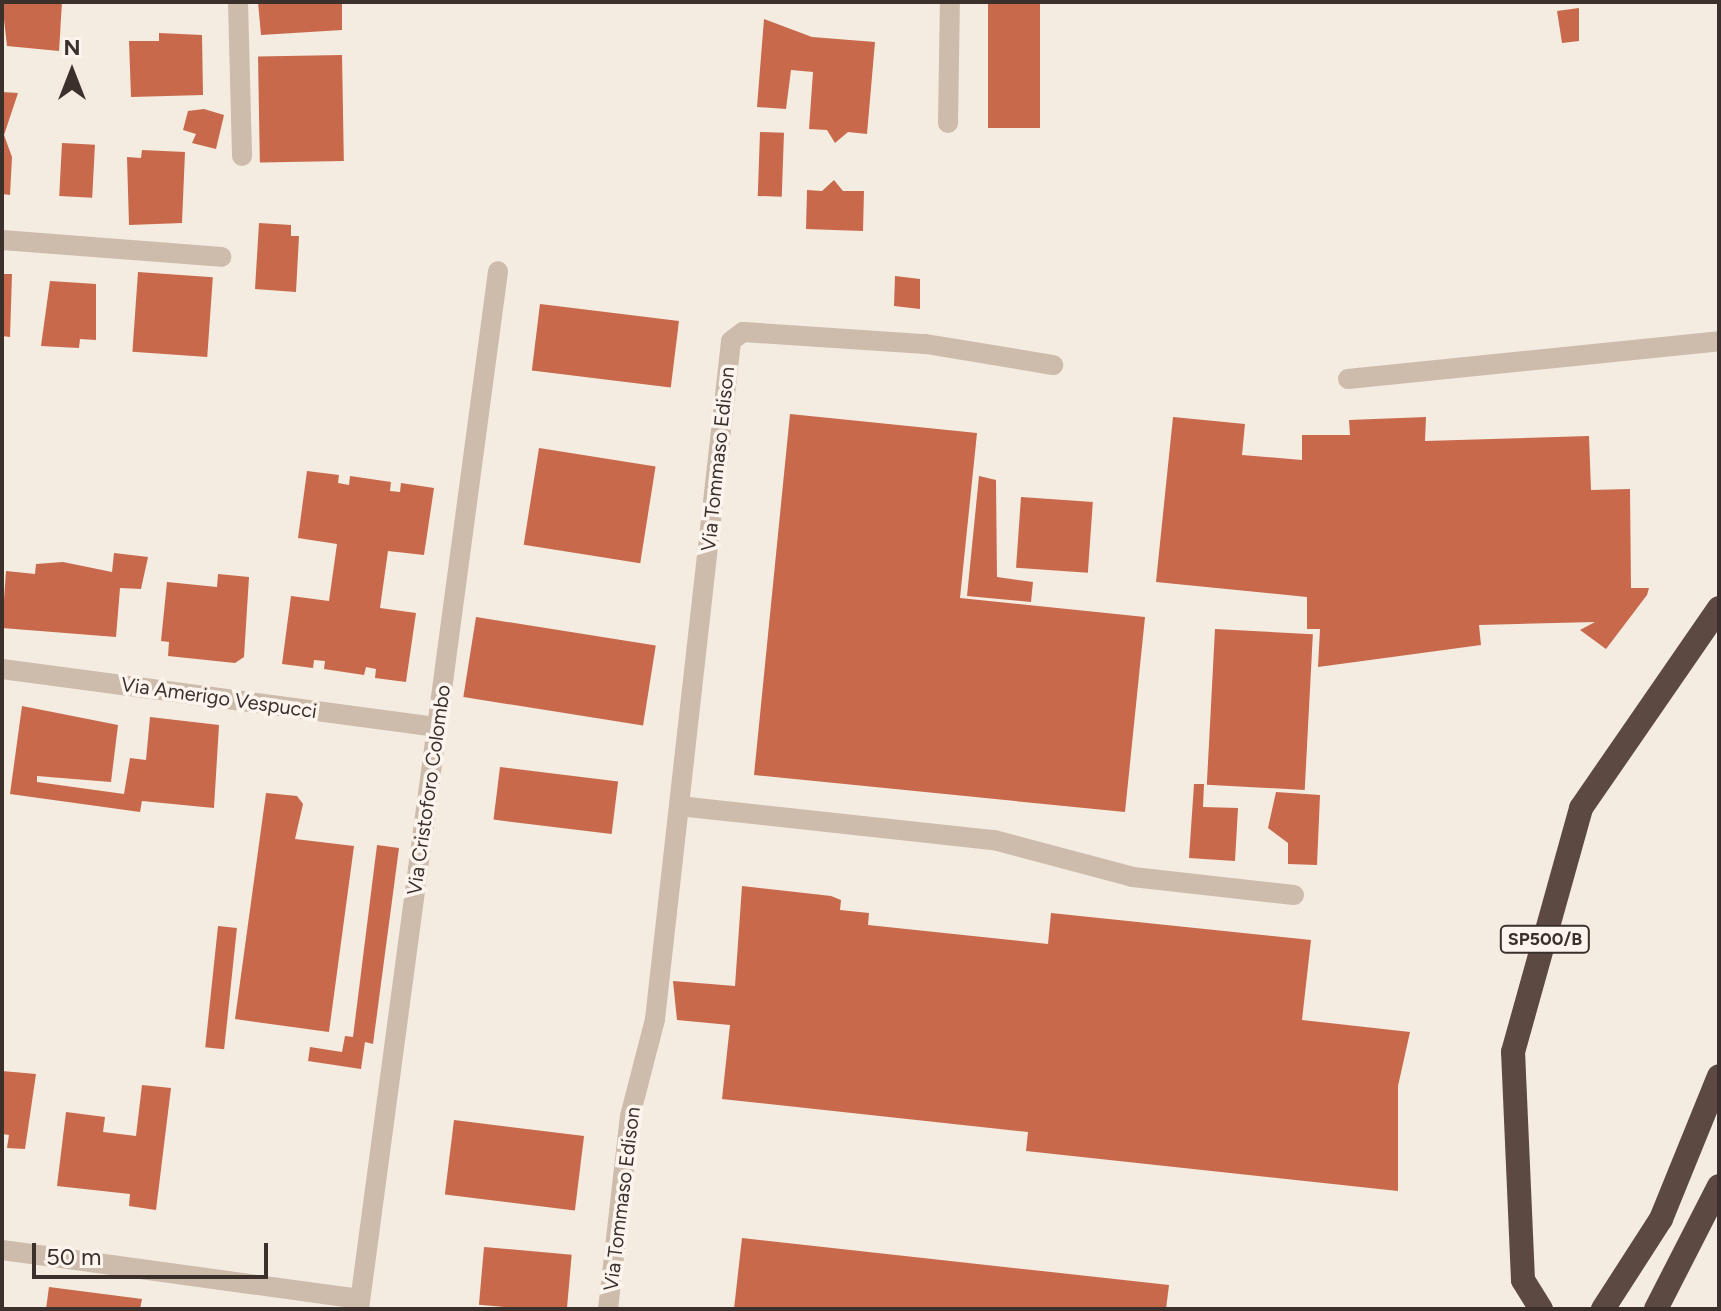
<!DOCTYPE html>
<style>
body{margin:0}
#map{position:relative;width:1721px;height:1311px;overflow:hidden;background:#f4ebe1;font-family:Figtree,sans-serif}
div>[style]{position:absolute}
.building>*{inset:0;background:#c8694b;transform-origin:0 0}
.minor>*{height:20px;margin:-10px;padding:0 10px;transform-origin:10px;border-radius:10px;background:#cdbbac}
.highway>*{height:24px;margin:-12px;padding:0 12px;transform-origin:12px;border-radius:12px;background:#5c4a42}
span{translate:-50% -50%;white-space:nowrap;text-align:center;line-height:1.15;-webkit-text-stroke:7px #fbf5ee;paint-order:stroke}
.shield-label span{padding:2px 6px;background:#fbf5ee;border:2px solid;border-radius:6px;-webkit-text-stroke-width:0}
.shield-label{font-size:18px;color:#3b302b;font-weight:700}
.street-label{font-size:20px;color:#3b302b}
.frame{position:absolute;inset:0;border:4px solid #3b302b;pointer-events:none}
.north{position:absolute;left:32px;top:32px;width:80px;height:80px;-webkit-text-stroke:6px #fbf5ee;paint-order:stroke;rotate:0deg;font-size:22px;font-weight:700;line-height:32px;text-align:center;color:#3b302b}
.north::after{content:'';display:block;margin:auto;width:28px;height:36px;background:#3b302b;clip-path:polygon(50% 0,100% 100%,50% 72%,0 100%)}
.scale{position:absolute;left:32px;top:1243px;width:236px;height:36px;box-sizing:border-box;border:4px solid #3b302b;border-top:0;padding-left:10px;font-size:24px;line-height:28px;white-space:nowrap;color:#3b302b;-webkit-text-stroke:6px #fbf5ee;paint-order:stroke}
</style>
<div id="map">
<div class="building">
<i style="clip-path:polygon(2px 2px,62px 2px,59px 51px,7px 46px)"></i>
<i style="clip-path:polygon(258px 2px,342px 2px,342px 30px,261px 35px)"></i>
<i style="left:988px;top:2px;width:52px;height:126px"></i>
<i style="clip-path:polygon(1579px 8px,1579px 41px,1562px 43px,1557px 11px)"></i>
<i style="clip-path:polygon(764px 19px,812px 37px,875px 42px,867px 134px,848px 132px,835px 143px,827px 130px,809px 129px,813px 72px,791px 70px,786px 109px,757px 107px)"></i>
<i style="clip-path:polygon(159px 33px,202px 35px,203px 95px,131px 97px,129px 41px,159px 41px)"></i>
<i style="left:342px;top:55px;width:106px;height:84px;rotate:89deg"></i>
<i style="clip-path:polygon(2px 92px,18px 93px,4px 135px,12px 157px,10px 195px,2px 194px)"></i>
<i style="clip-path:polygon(204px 109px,224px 115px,216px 149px,192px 143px,196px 134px,183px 130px,188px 111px)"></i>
<i style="left:760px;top:132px;width:24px;height:64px;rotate:2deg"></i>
<i style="left:62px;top:143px;width:33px;height:53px;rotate:3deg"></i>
<i style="clip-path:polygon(142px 150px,185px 152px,182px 223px,129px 225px,127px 157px,141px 158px)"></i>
<i style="clip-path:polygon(834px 180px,843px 191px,864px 191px,863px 231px,806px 229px,807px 190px,822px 191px)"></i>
<i style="clip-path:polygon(259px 223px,291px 225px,291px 236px,299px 236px,296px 292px,255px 289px)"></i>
<i style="left:138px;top:272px;width:75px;height:80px;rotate:4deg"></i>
<i style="clip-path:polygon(2px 274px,12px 274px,10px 337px,2px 336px)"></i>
<i style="clip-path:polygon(895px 276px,920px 279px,920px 309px,894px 306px)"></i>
<i style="clip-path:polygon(50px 281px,96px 284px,96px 340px,80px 339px,79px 348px,41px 346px)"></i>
<i style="left:540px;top:304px;width:140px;height:67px;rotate:7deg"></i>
<i style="clip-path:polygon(790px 414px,977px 433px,960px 598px,1145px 617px,1125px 812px,754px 775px)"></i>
<i style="clip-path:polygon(1173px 417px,1245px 424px,1242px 455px,1302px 460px,1302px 435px,1350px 435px,1349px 420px,1426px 417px,1425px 441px,1589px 436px,1591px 490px,1630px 489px,1631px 588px,1649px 588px,1647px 595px,1606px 649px,1580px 630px,1595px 622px,1479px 625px,1481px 645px,1318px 667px,1320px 629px,1307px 629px,1307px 597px,1156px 582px)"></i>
<i style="left:539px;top:448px;width:118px;height:98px;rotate:9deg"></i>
<i style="clip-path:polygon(307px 471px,339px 475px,338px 483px,349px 485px,350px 476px,391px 482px,390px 491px,400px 492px,401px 483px,434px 488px,424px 555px,388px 551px,380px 608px,416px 613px,406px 682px,375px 678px,376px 669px,366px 667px,364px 675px,324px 669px,325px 661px,314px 660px,313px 668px,282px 664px,291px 596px,329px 601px,337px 544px,298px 538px)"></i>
<i style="clip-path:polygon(979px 476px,996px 480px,997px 577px,1033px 582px,1031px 602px,967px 596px)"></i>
<i style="left:1021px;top:497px;width:72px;height:71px;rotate:4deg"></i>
<i style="clip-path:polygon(114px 553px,148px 557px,141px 589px,120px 588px,116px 637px,2px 628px,6px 571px,35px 574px,36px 564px,63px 562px,112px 572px)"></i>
<i style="clip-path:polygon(218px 574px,249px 577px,244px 657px,235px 663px,168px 656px,169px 642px,161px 641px,167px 582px,217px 587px)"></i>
<i style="left:476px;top:617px;width:182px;height:81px;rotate:9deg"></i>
<i style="left:1215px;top:629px;width:98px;height:156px;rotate:3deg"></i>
<i style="clip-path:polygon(22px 706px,118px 725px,111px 782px,37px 776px,37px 782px,124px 794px,130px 758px,146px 760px,150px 717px,219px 725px,214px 808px,142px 801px,140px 812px,10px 794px)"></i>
<i style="left:500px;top:767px;width:119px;height:53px;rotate:7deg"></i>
<i style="clip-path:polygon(1194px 784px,1204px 784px,1203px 807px,1238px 808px,1235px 861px,1189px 858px)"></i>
<i style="clip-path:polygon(1276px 792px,1320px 795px,1317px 865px,1288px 864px,1288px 843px,1268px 828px)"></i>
<i style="clip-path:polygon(266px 793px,297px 796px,303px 804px,295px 839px,354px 846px,329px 1032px,235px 1019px)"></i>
<i style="clip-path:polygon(377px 845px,399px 848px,373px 1044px,365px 1042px,361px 1069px,308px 1061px,310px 1047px,342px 1052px,345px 1036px,353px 1037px)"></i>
<i style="clip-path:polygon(742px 886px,831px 896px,841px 900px,840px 910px,869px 913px,868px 925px,1048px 944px,1051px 913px,1311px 940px,1302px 1020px,1410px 1032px,1398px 1086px,1398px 1191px,1026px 1151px,1028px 1132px,722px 1099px,730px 1025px,677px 1020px,673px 981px,735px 986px)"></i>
<i style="left:218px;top:926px;width:19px;height:122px;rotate:6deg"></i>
<i style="clip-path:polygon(2px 1071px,36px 1074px,25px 1149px,7px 1148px,9px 1135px,2px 1134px)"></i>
<i style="clip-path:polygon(142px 1085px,171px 1088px,156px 1210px,129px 1206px,130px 1194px,57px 1186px,66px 1112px,105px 1117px,103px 1132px,136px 1136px)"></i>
<i style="left:454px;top:1120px;width:131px;height:75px;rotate:7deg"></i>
<i style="clip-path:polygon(742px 1238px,1169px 1285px,1166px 1309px,734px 1309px)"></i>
<i style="left:484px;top:1247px;width:88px;height:58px;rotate:5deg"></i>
<i style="clip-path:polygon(49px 1287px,142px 1299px,140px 1309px,46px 1309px)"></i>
</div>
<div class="minor">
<i style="left:238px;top:2px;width:154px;rotate:88.5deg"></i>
<i style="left:948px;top:123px;width:121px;rotate:-89.1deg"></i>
<i style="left:2px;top:240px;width:220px;rotate:4.4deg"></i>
<i style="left:1348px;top:379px;width:373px;rotate:-5.8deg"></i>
<i style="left:2px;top:669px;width:439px;rotate:7.6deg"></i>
<i style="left:679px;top:806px;width:317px;rotate:6.2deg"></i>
<i style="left:994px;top:840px;width:144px;rotate:14.9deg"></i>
<i style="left:1133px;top:877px;width:162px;rotate:6.4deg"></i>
<i style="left:2px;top:1250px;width:361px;rotate:7.8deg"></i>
<i style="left:359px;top:1309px;width:1047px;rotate:-82.37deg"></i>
<i style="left:608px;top:1309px;width:194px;rotate:-83.5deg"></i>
<i style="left:630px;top:1116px;width:100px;rotate:-75.5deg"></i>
<i style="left:655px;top:1019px;width:682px;rotate:-83.6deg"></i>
<i style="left:731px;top:341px;width:15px;rotate:-37deg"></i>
<i style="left:743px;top:332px;width:183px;rotate:3.8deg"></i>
<i style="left:926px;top:344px;width:129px;rotate:9.4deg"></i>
</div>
<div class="highway">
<i style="left:1541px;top:1309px;width:34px;rotate:-122deg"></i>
<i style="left:1523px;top:1280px;width:228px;rotate:-92.5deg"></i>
<i style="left:1513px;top:1052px;width:253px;rotate:-74.4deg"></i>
<i style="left:1581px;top:808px;width:243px;rotate:-55.4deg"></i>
<i style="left:1603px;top:1309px;width:107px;rotate:-57.2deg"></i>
<i style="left:1661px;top:1219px;width:154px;rotate:-67.9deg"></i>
<i style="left:1656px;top:1309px;width:138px;rotate:-62.9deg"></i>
</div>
<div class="shield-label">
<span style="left:1545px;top:939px">SP500/B</span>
</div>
<div class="street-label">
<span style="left:718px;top:459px;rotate:-84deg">Via Tommaso Edison</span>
<span style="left:219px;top:698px;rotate:8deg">Via Amerigo Vespucci</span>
<span style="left:429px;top:790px;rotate:-82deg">Via Cristoforo Colombo</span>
<span style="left:622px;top:1199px;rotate:-83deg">Via Tommaso Edison</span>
</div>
<div class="frame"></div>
<div class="north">N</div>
<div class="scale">50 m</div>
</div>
